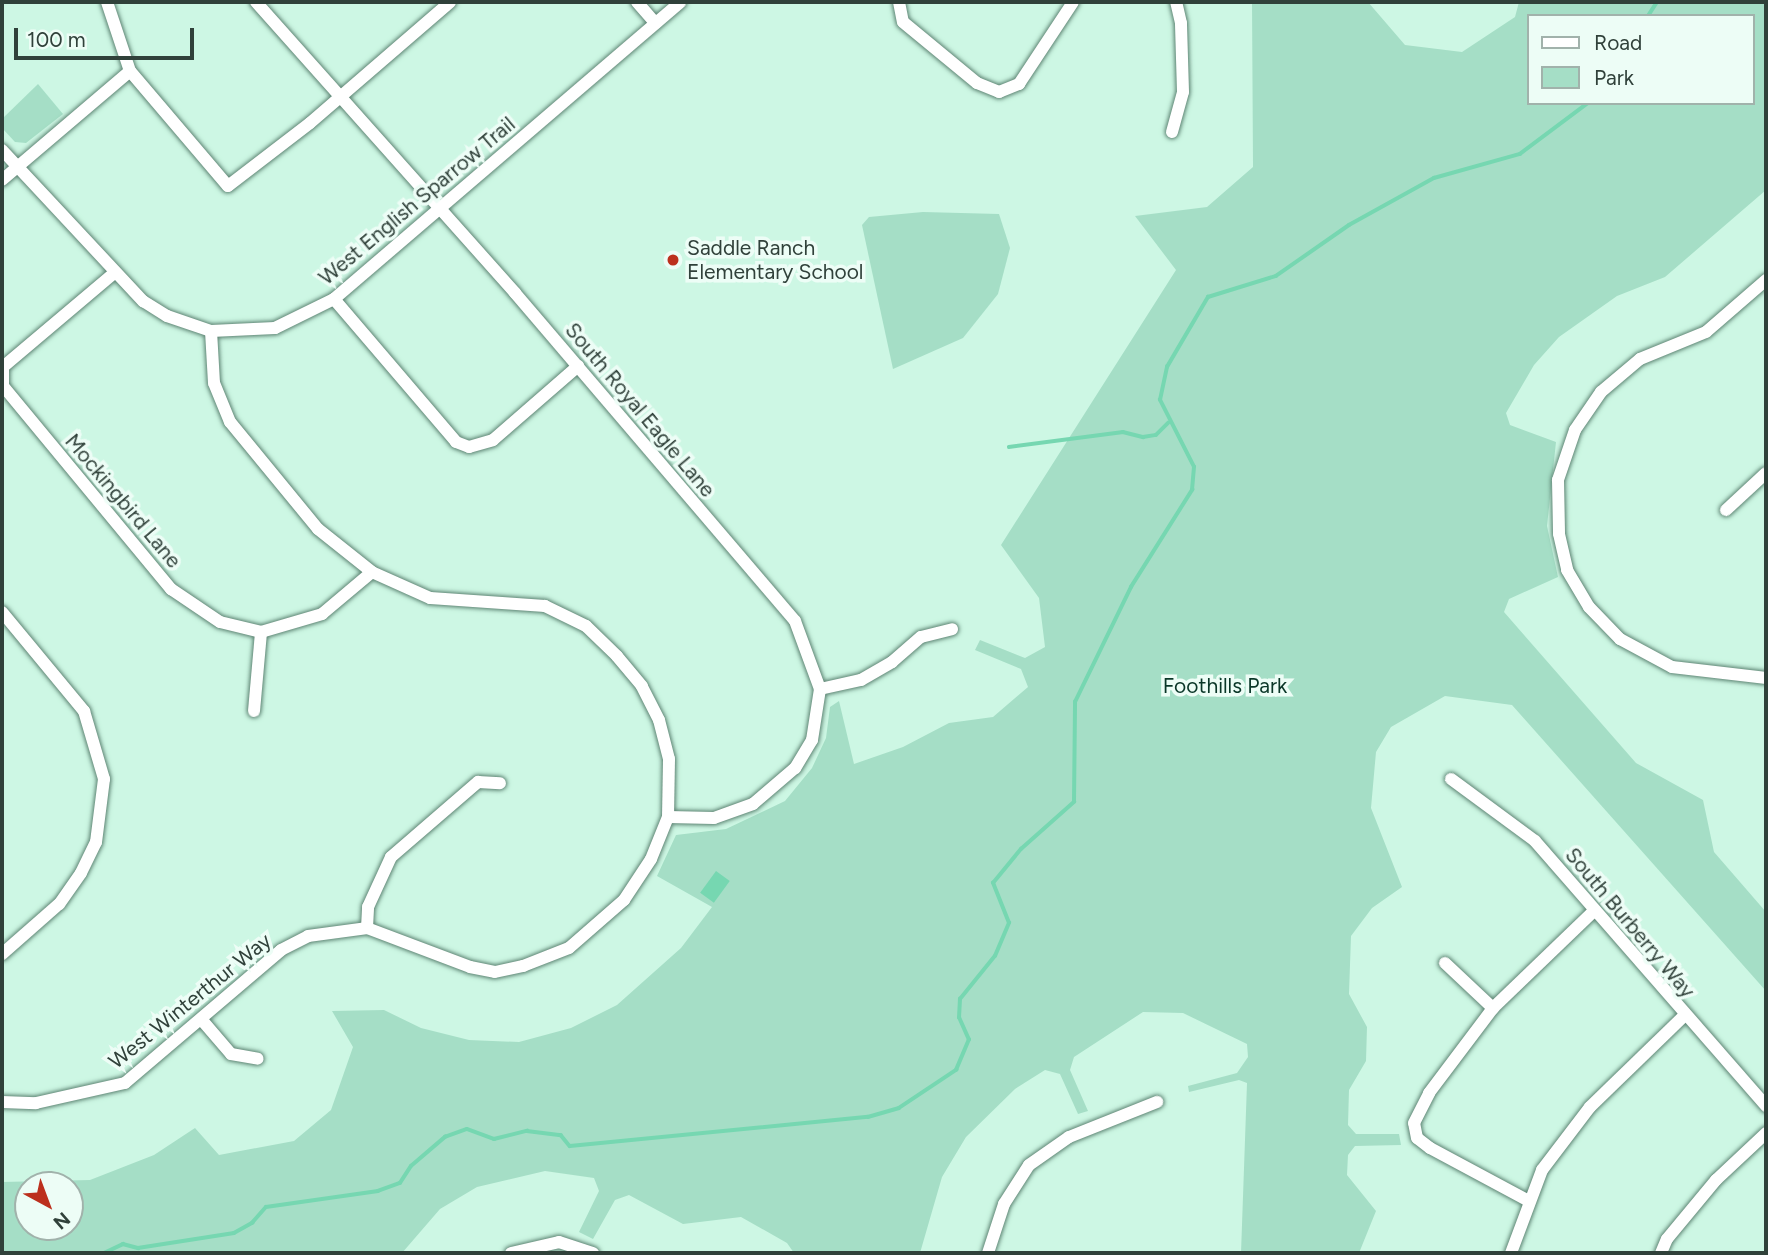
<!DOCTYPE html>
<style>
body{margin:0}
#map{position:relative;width:1768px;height:1255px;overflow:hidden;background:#cdf7e4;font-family:Figtree,sans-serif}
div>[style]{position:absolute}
.green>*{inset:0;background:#a5dec6}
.water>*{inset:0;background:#76d7b1;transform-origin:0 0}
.stream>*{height:3.5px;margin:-1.75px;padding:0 1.75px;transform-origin:1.75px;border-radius:1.75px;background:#76d7b1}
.roads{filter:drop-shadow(0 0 2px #5e8574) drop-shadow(0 0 2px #5e8574)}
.minor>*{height:12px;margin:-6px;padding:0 6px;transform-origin:6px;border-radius:6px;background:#fff}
.dots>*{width:19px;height:19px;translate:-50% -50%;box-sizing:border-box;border:4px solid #edfdf6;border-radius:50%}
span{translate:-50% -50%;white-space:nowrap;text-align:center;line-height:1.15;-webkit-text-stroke:7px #edfdf6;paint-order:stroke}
.street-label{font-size:21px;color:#30413a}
.poi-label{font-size:21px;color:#30413a}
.left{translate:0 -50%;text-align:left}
.park-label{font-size:21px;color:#0a3728}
.frame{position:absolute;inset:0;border:4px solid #30413a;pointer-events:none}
.legend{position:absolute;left:1527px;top:14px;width:228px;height:91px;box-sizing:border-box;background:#edfdf6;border:2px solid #a1b2ab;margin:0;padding:9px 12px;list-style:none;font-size:21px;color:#30413a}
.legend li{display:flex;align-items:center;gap:14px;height:35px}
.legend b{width:35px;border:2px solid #a1b2ab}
.north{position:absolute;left:14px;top:1171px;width:70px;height:70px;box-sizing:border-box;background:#edfdf6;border:2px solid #a1b2ab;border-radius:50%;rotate:139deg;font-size:19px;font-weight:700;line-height:28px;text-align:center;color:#30413a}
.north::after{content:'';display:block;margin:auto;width:24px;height:32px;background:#bc301d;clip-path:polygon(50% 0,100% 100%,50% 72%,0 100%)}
.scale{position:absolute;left:14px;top:28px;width:180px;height:32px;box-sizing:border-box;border:4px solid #30413a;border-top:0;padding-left:9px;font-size:21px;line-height:24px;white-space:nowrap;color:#30413a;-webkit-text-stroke:5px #edfdf6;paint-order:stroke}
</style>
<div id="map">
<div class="green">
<i style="clip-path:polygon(evenodd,1252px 2px,1368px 2px,1405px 45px,1462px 52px,1515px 17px,1519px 2px,1766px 2px,1766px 190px,1665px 277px,1617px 296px,1559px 337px,1534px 365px,1506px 413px,1510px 425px,1556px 442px,1547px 526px,1558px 577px,1509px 599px,1504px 612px,1636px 763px,1703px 800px,1714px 852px,1766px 912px,1766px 991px,1512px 705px,1445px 696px,1391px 727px,1376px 752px,1371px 808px,1402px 887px,1372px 908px,1351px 936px,1349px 994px,1367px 1027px,1366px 1061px,1349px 1090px,1348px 1125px,1356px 1134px,1399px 1134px,1401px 1145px,1355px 1146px,1348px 1155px,1347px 1175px,1376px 1211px,1359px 1253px,1241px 1253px,1247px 1083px,1239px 1080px,1189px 1092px,1188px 1086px,1237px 1073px,1248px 1057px,1247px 1044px,1183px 1013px,1143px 1012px,1074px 1057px,1070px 1070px,1088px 1111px,1078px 1114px,1060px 1074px,1045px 1070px,1015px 1089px,966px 1137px,942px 1177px,920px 1253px,794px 1253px,787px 1243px,741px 1217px,683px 1224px,629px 1195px,615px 1200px,593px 1239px,579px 1232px,599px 1191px,594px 1178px,545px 1171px,477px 1187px,440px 1209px,402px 1253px,2px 1253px,2px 1182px,90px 1180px,154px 1155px,195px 1128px,219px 1155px,294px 1141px,331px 1110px,353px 1047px,332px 1011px,384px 1010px,421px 1028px,469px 1040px,519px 1042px,571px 1028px,617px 1005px,681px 948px,712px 907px,657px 876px,676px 835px,726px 829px,785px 801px,812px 768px,826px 738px,830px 707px,839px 701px,854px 764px,903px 747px,949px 723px,993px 717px,1028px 687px,1021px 669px,975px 650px,980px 640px,1025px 658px,1045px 647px,1039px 598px,1001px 545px,1176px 270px,1135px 216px,1207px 207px,1253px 167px,1252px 2px,1528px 16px,1752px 16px,1752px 103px,1528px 103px,1528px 16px,1252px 2px,28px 1185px,70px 1185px,70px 1227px,28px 1227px,28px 1185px)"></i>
<i style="clip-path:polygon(38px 84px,63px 114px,26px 143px,15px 142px,2px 128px,2px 119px)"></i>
<i style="clip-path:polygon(923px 212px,999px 214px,1010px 248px,998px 294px,963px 338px,893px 369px,862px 225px,869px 217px)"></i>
</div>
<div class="water">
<i style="left:716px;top:871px;width:17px;height:27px;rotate:36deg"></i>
</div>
<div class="stream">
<i style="left:1648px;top:16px;width:17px;rotate:-57deg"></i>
<i style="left:1009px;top:447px;width:115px;rotate:-7.5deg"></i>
<i style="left:1123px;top:432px;width:21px;rotate:14deg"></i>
<i style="left:1143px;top:437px;width:13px;rotate:-9deg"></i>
<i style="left:1156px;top:435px;width:17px;rotate:-45deg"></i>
<i style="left:77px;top:1253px;width:12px"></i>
<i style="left:104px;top:1253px;width:21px;rotate:-25deg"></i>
<i style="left:123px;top:1244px;width:16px;rotate:15deg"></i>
<i style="left:138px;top:1248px;width:97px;rotate:-8.9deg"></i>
<i style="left:234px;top:1233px;width:21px;rotate:-29deg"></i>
<i style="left:252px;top:1223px;width:21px;rotate:-49deg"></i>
<i style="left:266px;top:1207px;width:113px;rotate:-8.1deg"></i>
<i style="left:378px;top:1191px;width:23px;rotate:-20deg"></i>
<i style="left:400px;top:1183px;width:20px;rotate:-57deg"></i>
<i style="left:411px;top:1166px;width:45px;rotate:-40.5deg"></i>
<i style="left:445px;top:1137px;width:23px;rotate:-20deg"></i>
<i style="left:467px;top:1129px;width:29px;rotate:20deg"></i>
<i style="left:494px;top:1139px;width:34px;rotate:-14deg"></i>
<i style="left:527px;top:1131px;width:34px;rotate:7deg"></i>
<i style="left:561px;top:1135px;width:14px;rotate:51deg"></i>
<i style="left:570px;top:1146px;width:299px;rotate:-5.6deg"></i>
<i style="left:868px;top:1117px;width:32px;rotate:-16deg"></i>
<i style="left:899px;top:1108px;width:69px;rotate:-33.7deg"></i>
<i style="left:956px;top:1070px;width:33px;rotate:-67deg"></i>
<i style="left:969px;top:1040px;width:24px;rotate:-114deg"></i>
<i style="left:959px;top:1018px;width:19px;rotate:-87deg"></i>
<i style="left:960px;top:999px;width:55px;rotate:-50.9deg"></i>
<i style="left:995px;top:956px;width:36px;rotate:-67deg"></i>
<i style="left:1009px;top:923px;width:43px;rotate:-111.8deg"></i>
<i style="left:993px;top:883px;width:44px;rotate:-50.5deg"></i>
<i style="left:1021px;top:849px;width:71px;rotate:-41.6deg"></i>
<i style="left:1074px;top:802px;width:100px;rotate:-89.4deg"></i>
<i style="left:1075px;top:702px;width:128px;rotate:-64deg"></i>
<i style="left:1131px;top:587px;width:115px;rotate:-57.8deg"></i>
<i style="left:1192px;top:490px;width:23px;rotate:-85deg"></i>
<i style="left:1194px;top:467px;width:75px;rotate:-116.9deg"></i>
<i style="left:1160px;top:400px;width:34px;rotate:-78deg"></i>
<i style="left:1167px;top:367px;width:81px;rotate:-59.6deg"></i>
<i style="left:1208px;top:297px;width:71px;rotate:-17.2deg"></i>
<i style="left:1276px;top:276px;width:89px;rotate:-34.9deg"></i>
<i style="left:1349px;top:225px;width:97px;rotate:-28.9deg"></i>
<i style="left:1434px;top:178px;width:89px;rotate:-15.6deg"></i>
<i style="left:1520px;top:154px;width:85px;rotate:-36.9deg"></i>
</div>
<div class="roads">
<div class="minor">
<i style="left:107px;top:2px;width:73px;rotate:71.6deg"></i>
<i style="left:130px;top:71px;width:151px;rotate:49.6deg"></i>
<i style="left:228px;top:186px;width:103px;rotate:-37.5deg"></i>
<i style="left:310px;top:123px;width:185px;rotate:-40.8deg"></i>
<i style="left:256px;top:2px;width:390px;rotate:48.3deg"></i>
<i style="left:515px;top:293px;width:431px;rotate:49.5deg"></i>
<i style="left:795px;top:621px;width:72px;rotate:69.8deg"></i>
<i style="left:820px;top:689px;width:52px;rotate:98.9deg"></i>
<i style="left:812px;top:740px;width:33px;rotate:121deg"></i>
<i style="left:795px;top:768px;width:55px;rotate:139.4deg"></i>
<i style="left:753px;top:804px;width:41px;rotate:160.3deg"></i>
<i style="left:714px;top:818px;width:46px;rotate:-178.8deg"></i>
<i style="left:637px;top:2px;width:28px;rotate:49deg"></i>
<i style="left:899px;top:2px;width:20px;rotate:79deg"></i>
<i style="left:903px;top:22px;width:96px;rotate:39.5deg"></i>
<i style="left:977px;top:83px;width:24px;rotate:22deg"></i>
<i style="left:999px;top:92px;width:22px;rotate:-22deg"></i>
<i style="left:1019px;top:84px;width:98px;rotate:-56.6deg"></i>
<i style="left:1172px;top:132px;width:41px;rotate:-74.6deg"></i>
<i style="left:1183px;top:92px;width:69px;rotate:-91.7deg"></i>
<i style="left:1181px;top:23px;width:22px;rotate:-103deg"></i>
<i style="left:2px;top:150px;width:207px;rotate:47deg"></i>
<i style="left:143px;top:301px;width:28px;rotate:32deg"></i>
<i style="left:167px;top:316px;width:46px;rotate:18.8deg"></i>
<i style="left:211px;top:331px;width:64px;rotate:-2.7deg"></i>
<i style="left:275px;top:328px;width:66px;rotate:-26.2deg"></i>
<i style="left:334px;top:299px;width:456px;rotate:-40.6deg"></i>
<i style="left:2px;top:180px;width:168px;rotate:-40.4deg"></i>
<i style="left:113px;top:274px;width:144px;rotate:139.8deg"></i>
<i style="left:3px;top:367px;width:19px;rotate:90deg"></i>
<i style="left:3px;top:386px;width:264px;rotate:50.4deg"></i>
<i style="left:171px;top:589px;width:59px;rotate:34deg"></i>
<i style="left:220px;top:622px;width:42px;rotate:13.7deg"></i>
<i style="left:261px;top:632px;width:64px;rotate:-16.4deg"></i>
<i style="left:322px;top:614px;width:65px;rotate:-40deg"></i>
<i style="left:1766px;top:280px;width:79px;rotate:139.1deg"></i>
<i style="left:1706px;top:332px;width:71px;rotate:157.8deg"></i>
<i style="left:1640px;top:359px;width:51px;rotate:139.8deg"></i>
<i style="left:1601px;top:392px;width:46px;rotate:124.4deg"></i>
<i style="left:1575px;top:430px;width:53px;rotate:108.8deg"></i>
<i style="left:1558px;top:480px;width:54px;rotate:88.9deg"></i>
<i style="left:1559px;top:534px;width:37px;rotate:77deg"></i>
<i style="left:1567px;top:570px;width:43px;rotate:59.3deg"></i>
<i style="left:1589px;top:607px;width:45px;rotate:45.9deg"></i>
<i style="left:1620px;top:639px;width:59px;rotate:28.3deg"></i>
<i style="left:1672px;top:667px;width:95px;rotate:6.7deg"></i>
<i style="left:334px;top:299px;width:188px;rotate:49.5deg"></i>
<i style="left:456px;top:442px;width:14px;rotate:21deg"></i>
<i style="left:469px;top:447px;width:25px;rotate:-16deg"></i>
<i style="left:493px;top:440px;width:113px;rotate:-41deg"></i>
<i style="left:1726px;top:510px;width:54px;rotate:-42.8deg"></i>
<i style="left:2px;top:612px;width:129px;rotate:50.4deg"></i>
<i style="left:84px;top:711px;width:71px;rotate:73.6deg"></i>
<i style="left:104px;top:779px;width:64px;rotate:97.2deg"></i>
<i style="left:96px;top:842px;width:34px;rotate:116deg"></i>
<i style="left:81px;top:873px;width:38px;rotate:125deg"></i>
<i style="left:59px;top:904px;width:76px;rotate:138.7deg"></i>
<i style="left:820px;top:689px;width:42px;rotate:-12.4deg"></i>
<i style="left:861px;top:680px;width:36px;rotate:-30deg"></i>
<i style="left:892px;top:662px;width:38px;rotate:-41deg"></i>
<i style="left:921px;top:637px;width:32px;rotate:-14deg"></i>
<i style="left:254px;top:711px;width:79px;rotate:-84.9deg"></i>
<i style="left:1451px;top:779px;width:104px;rotate:36.4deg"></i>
<i style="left:1535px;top:841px;width:352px;rotate:48.9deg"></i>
<i style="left:367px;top:928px;width:21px;rotate:-87deg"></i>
<i style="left:368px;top:907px;width:55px;rotate:-65.3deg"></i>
<i style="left:391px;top:857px;width:115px;rotate:-40.8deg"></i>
<i style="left:478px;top:782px;width:22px;rotate:3deg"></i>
<i style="left:1445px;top:963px;width:66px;rotate:43.2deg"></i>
<i style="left:201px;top:1019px;width:46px;rotate:49.4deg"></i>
<i style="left:231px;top:1054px;width:27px;rotate:10deg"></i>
<i style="left:2px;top:1102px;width:34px;rotate:2deg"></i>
<i style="left:36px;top:1103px;width:91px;rotate:-12.7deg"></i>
<i style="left:125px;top:1083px;width:205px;rotate:-40.4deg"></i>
<i style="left:281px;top:950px;width:30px;rotate:-27deg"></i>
<i style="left:308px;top:936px;width:60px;rotate:-7.7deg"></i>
<i style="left:367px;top:928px;width:110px;rotate:20.7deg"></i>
<i style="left:470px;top:967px;width:25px;rotate:11deg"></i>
<i style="left:495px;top:972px;width:29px;rotate:-12deg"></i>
<i style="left:523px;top:966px;width:49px;rotate:-21.4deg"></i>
<i style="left:569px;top:948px;width:73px;rotate:-41.1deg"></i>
<i style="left:624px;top:900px;width:49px;rotate:-56.6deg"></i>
<i style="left:651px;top:859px;width:45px;rotate:-68deg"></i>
<i style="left:668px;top:817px;width:58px;rotate:-89deg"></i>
<i style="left:669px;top:759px;width:40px;rotate:-104.4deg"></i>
<i style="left:659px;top:720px;width:38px;rotate:-117deg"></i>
<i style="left:642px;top:686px;width:39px;rotate:-130deg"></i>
<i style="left:617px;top:656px;width:43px;rotate:-135.9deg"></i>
<i style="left:586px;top:626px;width:46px;rotate:-154deg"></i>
<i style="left:545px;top:606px;width:115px;rotate:-176deg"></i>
<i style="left:430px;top:598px;width:64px;rotate:-155.9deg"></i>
<i style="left:372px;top:572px;width:69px;rotate:-141.5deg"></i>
<i style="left:318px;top:529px;width:139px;rotate:-129.4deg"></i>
<i style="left:230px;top:422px;width:42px;rotate:-112.3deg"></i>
<i style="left:214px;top:383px;width:52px;rotate:-93.3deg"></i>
<i style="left:1527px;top:1200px;width:110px;rotate:-151.8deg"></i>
<i style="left:1430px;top:1148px;width:16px;rotate:-142deg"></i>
<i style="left:1417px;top:1138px;width:15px;rotate:-101deg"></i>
<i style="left:1414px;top:1123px;width:34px;rotate:-63deg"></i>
<i style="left:1429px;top:1093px;width:106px;rotate:-53deg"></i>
<i style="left:1493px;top:1008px;width:141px;rotate:-43.9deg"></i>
<i style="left:511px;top:1253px;width:49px;rotate:-12.9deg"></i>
<i style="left:559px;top:1242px;width:36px;rotate:18deg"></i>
<i style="left:988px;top:1253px;width:52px;rotate:-71.9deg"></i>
<i style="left:1004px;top:1204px;width:46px;rotate:-57.3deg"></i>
<i style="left:1029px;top:1165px;width:49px;rotate:-35deg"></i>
<i style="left:1069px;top:1137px;width:95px;rotate:-21.7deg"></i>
<i style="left:1511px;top:1253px;width:89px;rotate:-69.5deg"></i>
<i style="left:1542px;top:1170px;width:79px;rotate:-52.7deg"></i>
<i style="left:1590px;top:1107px;width:131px;rotate:-44.1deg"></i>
<i style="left:1661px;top:1253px;width:15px;rotate:-67deg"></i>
<i style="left:1667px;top:1239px;width:77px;rotate:-50.3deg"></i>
<i style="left:1716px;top:1180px;width:69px;rotate:-43.2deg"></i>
</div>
</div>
<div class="dots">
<i style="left:673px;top:260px;background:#bc301d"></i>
</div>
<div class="street-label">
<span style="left:417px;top:201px;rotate:-40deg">West English Sparrow Trail</span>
<span style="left:640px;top:410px;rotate:50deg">South Royal Eagle Lane</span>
<span style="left:123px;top:501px;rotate:50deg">Mockingbird Lane</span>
<span style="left:1630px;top:923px;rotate:50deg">South Burberry Way</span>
<span style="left:190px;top:1001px;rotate:-39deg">West Winterthur Way</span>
</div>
<div class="poi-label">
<span class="left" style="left:687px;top:260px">Saddle Ranch<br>Elementary School</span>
</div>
<div class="park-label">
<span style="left:1225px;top:686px">Foothills Park</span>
</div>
<div class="frame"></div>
<ul class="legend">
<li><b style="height:9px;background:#fff"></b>Road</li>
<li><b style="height:19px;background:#a5dec6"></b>Park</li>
</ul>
<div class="north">N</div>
<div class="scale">100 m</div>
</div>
